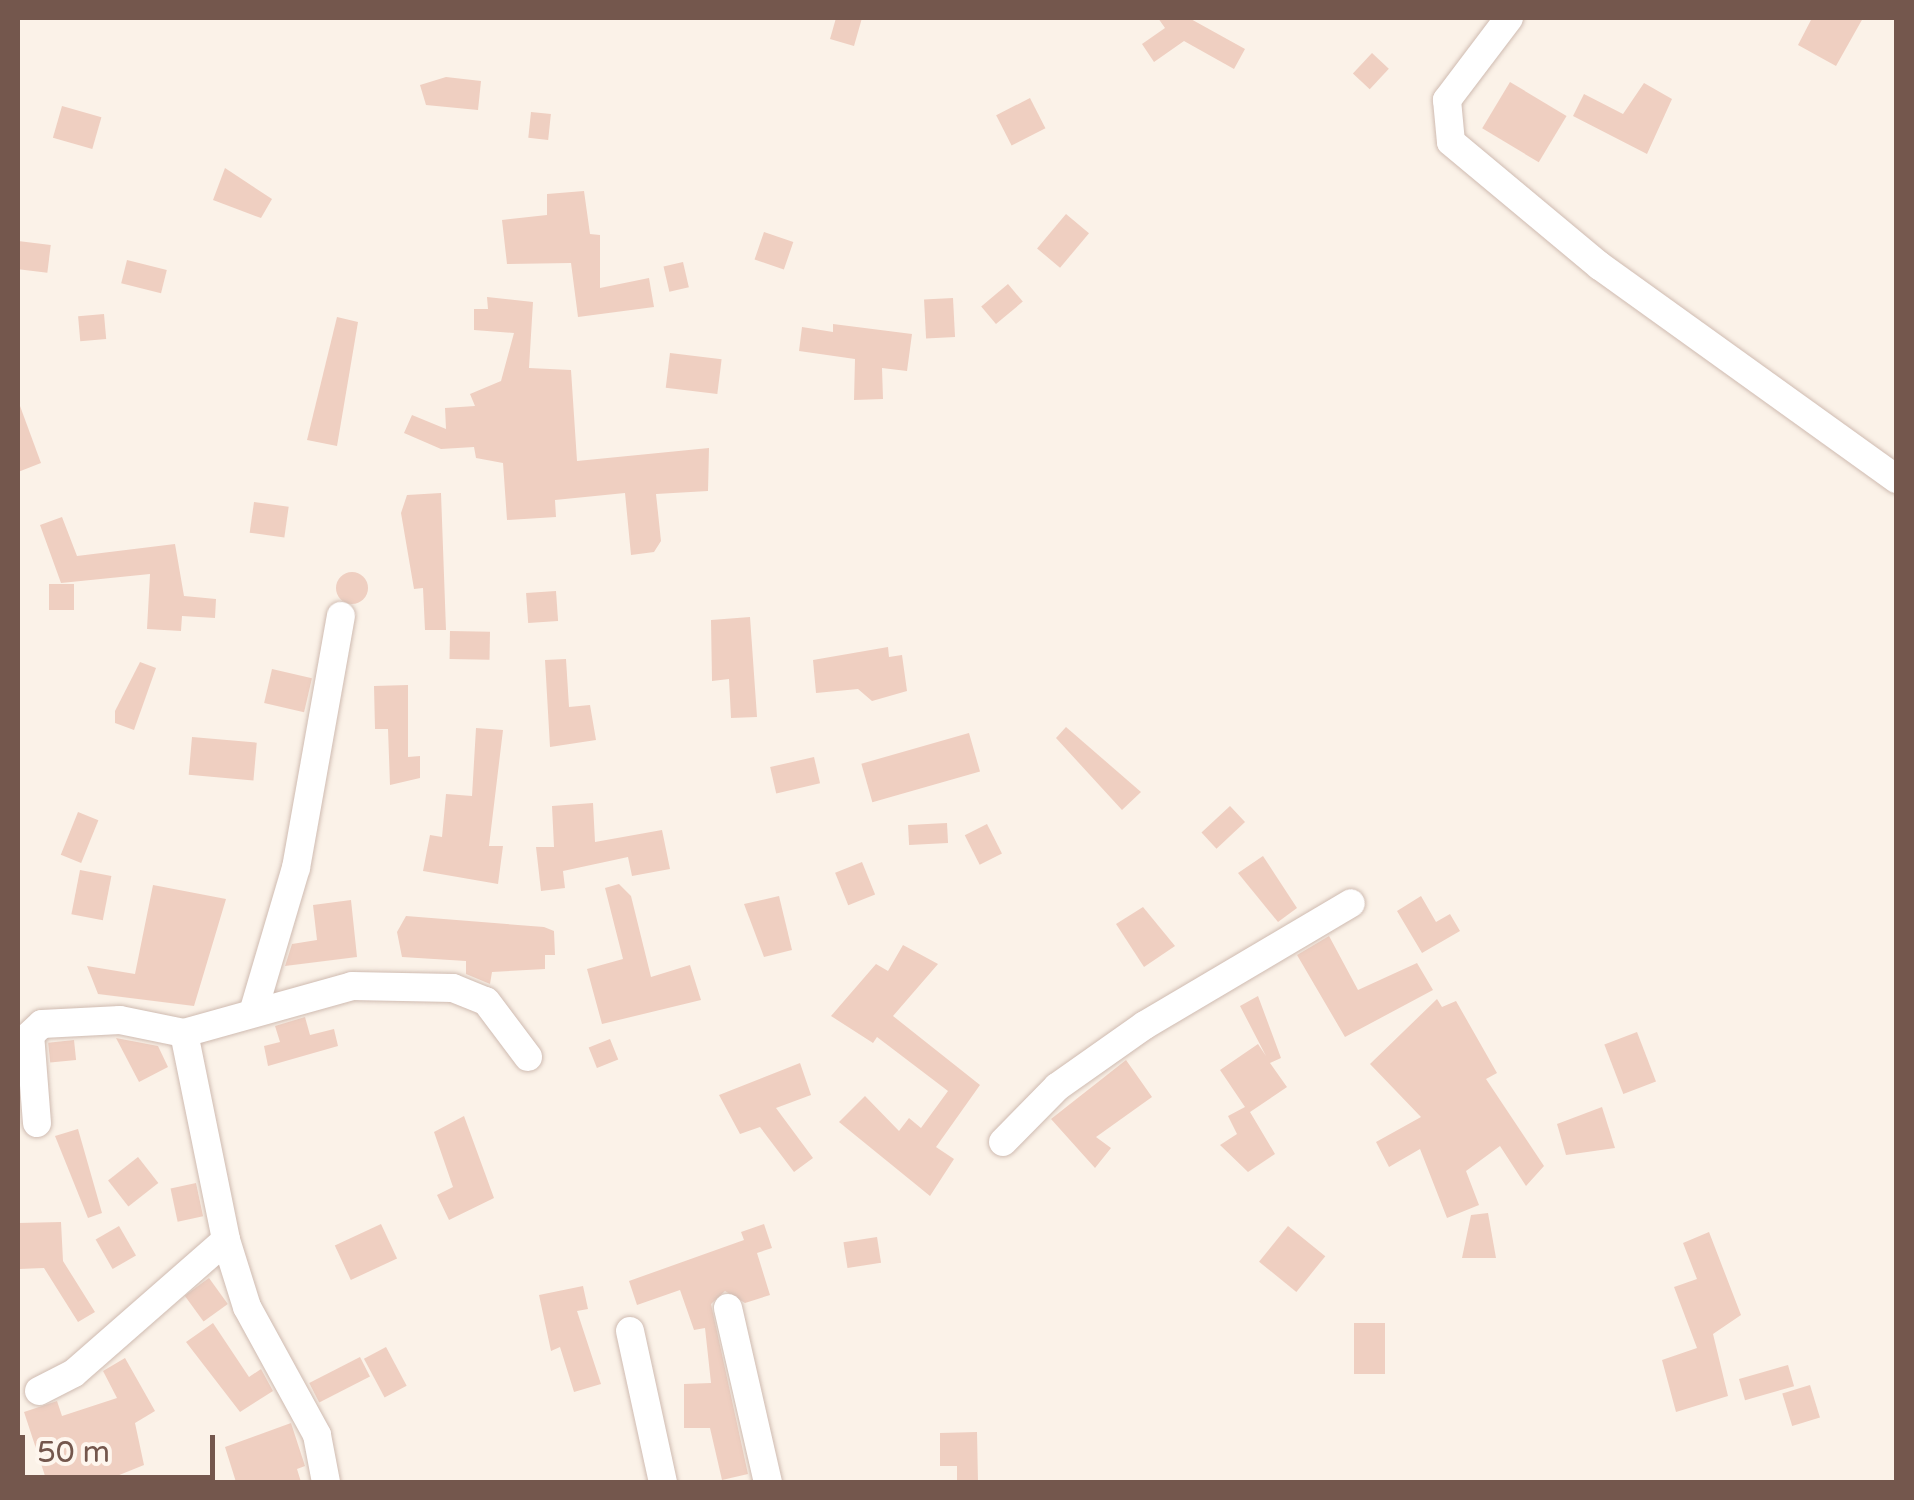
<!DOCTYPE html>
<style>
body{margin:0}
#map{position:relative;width:1914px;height:1500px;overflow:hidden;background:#fbf2e8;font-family:"Varela Round",sans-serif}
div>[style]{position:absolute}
.building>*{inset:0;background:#efcfc1;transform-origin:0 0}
.round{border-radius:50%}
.roads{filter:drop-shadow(0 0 2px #cfbbb1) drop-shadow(0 0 2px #cfbbb1)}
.minor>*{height:28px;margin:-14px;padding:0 14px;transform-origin:14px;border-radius:14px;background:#fff}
span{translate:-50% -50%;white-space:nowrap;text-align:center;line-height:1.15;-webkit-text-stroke:9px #fef6ee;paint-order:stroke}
.frame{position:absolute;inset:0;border:20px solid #74574d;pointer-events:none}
.scale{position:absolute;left:20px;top:1435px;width:195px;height:45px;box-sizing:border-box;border:5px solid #74574d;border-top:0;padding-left:12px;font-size:30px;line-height:35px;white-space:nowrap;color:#74574d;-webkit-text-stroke:8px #fef6ee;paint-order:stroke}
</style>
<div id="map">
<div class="building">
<i style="clip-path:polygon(836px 18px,862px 18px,854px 46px,830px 39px)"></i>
<i style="clip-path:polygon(1158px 18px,1189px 18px,1245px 49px,1234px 69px,1184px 41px,1154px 62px,1142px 44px,1165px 28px)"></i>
<i style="clip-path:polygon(1812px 18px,1863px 18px,1836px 66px,1798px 45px)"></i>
<i style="left:1372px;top:53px;width:23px;height:28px;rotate:43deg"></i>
<i style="clip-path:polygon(446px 77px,481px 81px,478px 110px,426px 105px,420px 85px)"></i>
<i style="left:1510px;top:82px;width:66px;height:54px;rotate:31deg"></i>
<i style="clip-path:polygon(1644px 83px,1672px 99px,1647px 154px,1573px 116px,1584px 94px,1623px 114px)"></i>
<i style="left:1030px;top:98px;width:34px;height:38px;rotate:63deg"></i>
<i style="left:62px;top:106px;width:41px;height:33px;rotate:16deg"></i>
<i style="left:531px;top:112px;width:20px;height:26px;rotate:6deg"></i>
<i style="clip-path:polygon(225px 168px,272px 199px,261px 218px,213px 200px)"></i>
<i style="clip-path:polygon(584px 191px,590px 234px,600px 235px,600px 288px,649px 278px,654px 307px,578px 317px,571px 263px,507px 264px,502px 220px,547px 215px,547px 194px)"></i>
<i style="left:1066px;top:214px;width:30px;height:45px;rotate:40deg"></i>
<i style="left:764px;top:232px;width:31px;height:29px;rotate:19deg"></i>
<i style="left:18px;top:241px;width:33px;height:28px;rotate:7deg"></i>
<i style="left:127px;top:260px;width:41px;height:24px;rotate:14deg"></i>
<i style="left:683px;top:262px;width:26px;height:20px;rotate:77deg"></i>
<i style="left:1008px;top:284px;width:23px;height:35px;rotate:50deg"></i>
<i style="clip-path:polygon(487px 297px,533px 302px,529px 368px,571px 370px,577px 461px,709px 448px,708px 491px,656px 494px,661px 541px,654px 552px,631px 555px,625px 493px,555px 500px,556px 517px,507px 520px,503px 463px,476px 458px,474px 447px,441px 449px,404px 433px,412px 415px,446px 429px,445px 408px,475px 406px,470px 394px,501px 381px,514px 333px,474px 330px,474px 309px,488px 309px)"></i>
<i style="left:953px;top:298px;width:39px;height:29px;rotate:87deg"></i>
<i style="left:104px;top:314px;width:25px;height:26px;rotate:85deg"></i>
<i style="clip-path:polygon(337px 317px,358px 322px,337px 446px,307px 440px)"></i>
<i style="clip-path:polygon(833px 324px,912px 334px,907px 371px,882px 368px,883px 399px,854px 400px,855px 359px,799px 351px,802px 327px,833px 332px)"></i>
<i style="left:670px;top:353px;width:52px;height:35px;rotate:7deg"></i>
<i style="clip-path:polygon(20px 406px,41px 463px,18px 472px,18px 407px)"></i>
<i style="clip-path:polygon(441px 493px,446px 630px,425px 630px,423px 588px,414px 589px,401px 513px,407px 495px)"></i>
<i style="left:254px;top:502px;width:35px;height:31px;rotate:8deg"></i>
<i style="clip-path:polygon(62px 517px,77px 556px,175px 544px,184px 596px,216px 599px,215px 618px,182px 616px,181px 631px,147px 629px,150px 574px,61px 583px,40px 525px)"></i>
<i class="round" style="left:336px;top:572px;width:32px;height:32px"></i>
<i style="left:49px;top:584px;width:25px;height:26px"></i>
<i style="left:556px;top:591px;width:30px;height:30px;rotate:86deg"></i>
<i style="clip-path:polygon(750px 617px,757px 717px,731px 718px,729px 679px,712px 681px,711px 620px)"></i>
<i style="left:450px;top:631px;width:40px;height:28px;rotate:1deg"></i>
<i style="clip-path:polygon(888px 647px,889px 657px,902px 655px,907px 691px,872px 701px,858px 689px,816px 693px,813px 660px)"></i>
<i style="clip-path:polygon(566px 659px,569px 707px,590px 705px,596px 740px,550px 747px,545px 660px)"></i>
<i style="clip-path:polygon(140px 662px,156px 668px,134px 730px,115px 723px,115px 711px)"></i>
<i style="left:272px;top:669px;width:41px;height:35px;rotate:13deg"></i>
<i style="clip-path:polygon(408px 685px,408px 757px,420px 756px,420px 778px,390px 785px,388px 729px,375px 729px,374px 686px)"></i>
<i style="clip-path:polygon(1066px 727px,1141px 792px,1122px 810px,1056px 738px)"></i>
<i style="clip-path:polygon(476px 728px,503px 730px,489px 846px,503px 846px,498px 884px,423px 871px,430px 835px,442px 837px,446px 794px,472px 796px)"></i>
<i style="left:969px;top:733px;width:40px;height:112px;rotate:74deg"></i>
<i style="left:192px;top:737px;width:65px;height:38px;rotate:5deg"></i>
<i style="left:814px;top:757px;width:27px;height:45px;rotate:77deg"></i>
<i style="clip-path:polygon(593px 803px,595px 842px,662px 830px,670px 869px,632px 876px,628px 857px,563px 871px,565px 888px,541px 891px,536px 847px,554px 847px,552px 806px)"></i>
<i style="left:1230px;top:806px;width:22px;height:39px;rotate:47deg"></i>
<i style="left:78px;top:812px;width:22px;height:46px;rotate:22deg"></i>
<i style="left:947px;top:823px;width:20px;height:39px;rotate:87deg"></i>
<i style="left:987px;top:824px;width:33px;height:25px;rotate:63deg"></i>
<i style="clip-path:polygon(1263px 856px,1297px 908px,1278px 922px,1238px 873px)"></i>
<i style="left:862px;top:862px;width:35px;height:29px;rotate:68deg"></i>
<i style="left:80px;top:870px;width:32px;height:45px;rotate:11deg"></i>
<i style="clip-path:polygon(619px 884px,631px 896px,651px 977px,690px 965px,701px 1000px,602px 1024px,587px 969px,623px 959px,605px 888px)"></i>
<i style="clip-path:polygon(153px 885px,226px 899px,194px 1006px,98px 994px,87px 966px,135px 974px)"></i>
<i style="clip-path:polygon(779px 896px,792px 950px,764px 957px,744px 904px)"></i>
<i style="clip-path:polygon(1421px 896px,1436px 922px,1450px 914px,1460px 931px,1422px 953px,1397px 911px)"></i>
<i style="clip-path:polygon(351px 900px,357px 957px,285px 966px,292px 944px,317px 940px,313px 905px)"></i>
<i style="clip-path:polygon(1143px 907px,1175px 946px,1144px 967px,1116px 924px)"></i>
<i style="clip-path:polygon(406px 916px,544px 927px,554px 931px,555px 955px,545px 955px,545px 969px,492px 972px,490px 984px,466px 974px,466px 961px,402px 957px,397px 932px)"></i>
<i style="clip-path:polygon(1329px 936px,1358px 990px,1417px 963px,1433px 990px,1345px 1037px,1297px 955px)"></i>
<i style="clip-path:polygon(903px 945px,938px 964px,893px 1016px,980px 1085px,936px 1147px,954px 1159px,930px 1196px,839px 1122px,865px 1096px,899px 1131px,909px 1118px,921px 1128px,948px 1091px,877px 1037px,873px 1043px,831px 1016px,876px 964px,888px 971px)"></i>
<i style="clip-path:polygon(1258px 996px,1281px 1058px,1270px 1063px,1287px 1087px,1250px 1112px,1275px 1154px,1248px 1172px,1220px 1145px,1237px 1134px,1228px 1116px,1245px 1107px,1220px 1070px,1258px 1044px,1266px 1056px,1240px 1006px)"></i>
<i style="clip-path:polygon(1437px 999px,1442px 1007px,1456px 1001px,1497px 1073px,1486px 1079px,1544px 1166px,1526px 1186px,1500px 1146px,1466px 1171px,1479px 1205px,1447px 1218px,1420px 1149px,1389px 1167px,1376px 1142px,1421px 1117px,1370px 1064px)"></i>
<i style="clip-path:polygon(305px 1017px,310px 1035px,334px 1029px,338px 1046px,268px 1066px,264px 1046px,280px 1042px,275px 1026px)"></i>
<i style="left:1637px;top:1032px;width:53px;height:35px;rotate:69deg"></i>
<i style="clip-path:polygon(116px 1038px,158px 1046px,168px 1067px,139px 1082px)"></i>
<i style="left:610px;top:1039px;width:22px;height:23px;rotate:68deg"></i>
<i style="left:74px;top:1040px;width:20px;height:26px;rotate:84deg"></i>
<i style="clip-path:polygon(1126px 1060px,1152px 1097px,1096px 1137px,1111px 1148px,1095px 1168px,1051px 1119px)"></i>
<i style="clip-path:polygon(800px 1063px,811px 1095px,776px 1108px,813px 1158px,794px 1172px,760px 1127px,740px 1134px,719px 1095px)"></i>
<i style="clip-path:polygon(1602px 1107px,1615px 1148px,1566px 1155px,1557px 1124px)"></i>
<i style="clip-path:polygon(464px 1116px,494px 1198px,449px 1220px,437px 1195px,453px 1187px,434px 1132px)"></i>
<i style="clip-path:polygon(78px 1129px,102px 1213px,88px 1218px,55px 1136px)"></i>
<i style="left:138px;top:1157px;width:33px;height:38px;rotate:52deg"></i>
<i style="left:196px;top:1183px;width:34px;height:26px;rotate:78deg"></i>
<i style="clip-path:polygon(1488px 1213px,1496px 1258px,1462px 1258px,1471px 1215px)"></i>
<i style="clip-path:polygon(61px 1222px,63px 1261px,95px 1312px,78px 1322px,44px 1268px,19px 1269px,18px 1223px)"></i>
<i style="left:381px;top:1224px;width:38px;height:51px;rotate:65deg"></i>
<i style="clip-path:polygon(764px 1224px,772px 1248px,757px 1253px,770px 1295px,745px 1303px,725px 1291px,711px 1304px,748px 1474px,722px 1480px,710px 1428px,684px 1428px,684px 1384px,711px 1383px,705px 1328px,694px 1330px,680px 1290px,637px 1305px,629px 1281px,744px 1240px,741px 1232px)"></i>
<i style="left:119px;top:1226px;width:34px;height:27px;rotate:60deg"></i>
<i style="left:1288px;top:1226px;width:48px;height:46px;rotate:39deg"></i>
<i style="clip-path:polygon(1709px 1232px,1741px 1315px,1713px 1334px,1728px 1396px,1676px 1412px,1662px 1360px,1697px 1348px,1674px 1287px,1697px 1279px,1683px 1243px)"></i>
<i style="left:877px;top:1237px;width:26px;height:34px;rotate:81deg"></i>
<i style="left:209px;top:1278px;width:32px;height:30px;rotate:54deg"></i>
<i style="clip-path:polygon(583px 1286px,588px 1309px,577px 1311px,601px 1384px,574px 1392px,560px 1347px,551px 1351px,539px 1295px)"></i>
<i style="clip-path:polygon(213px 1323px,249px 1377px,261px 1369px,273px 1391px,240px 1412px,186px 1342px)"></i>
<i style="left:1354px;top:1323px;width:31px;height:51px"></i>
<i style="left:386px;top:1347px;width:44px;height:25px;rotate:62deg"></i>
<i style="left:360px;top:1357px;width:22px;height:57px;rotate:63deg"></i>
<i style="clip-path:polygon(125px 1358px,155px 1411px,135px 1423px,144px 1465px,102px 1482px,47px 1482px,24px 1412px,57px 1401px,62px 1416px,117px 1398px,103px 1371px)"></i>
<i style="left:1788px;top:1365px;width:22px;height:51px;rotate:74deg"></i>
<i style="left:1810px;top:1385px;width:34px;height:29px;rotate:73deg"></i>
<i style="clip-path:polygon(291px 1423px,305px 1466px,297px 1469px,301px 1482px,236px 1482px,225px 1447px)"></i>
<i style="clip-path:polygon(977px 1432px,978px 1482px,957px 1482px,957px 1466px,940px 1466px,940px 1433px)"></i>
</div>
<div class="roads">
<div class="minor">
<i style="left:1509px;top:18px;width:103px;rotate:127.1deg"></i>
<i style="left:1447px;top:100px;width:42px;rotate:84.6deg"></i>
<i style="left:1451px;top:142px;width:194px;rotate:39.8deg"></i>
<i style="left:1600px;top:266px;width:365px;rotate:35.7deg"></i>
<i style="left:255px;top:1006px;width:144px;rotate:-73.5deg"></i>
<i style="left:296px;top:868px;width:256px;rotate:-79.9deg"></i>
<i style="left:184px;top:1033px;width:174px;rotate:-15.6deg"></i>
<i style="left:352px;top:986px;width:101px;rotate:1.1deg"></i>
<i style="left:453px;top:988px;width:35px;rotate:22deg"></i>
<i style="left:486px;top:1001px;width:70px;rotate:53.1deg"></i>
<i style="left:37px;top:1123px;width:88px;rotate:-94.5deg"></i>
<i style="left:30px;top:1035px;width:16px;rotate:-43deg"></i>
<i style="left:42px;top:1024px;width:78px;rotate:-2.9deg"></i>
<i style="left:120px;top:1020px;width:65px;rotate:11.5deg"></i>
<i style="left:184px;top:1033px;width:211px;rotate:78.5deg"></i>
<i style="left:226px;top:1240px;width:70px;rotate:72.6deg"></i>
<i style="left:247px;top:1307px;width:146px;rotate:61.3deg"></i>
<i style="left:317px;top:1435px;width:48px;rotate:79.2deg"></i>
<i style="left:1003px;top:1142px;width:77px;rotate:-45.5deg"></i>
<i style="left:1057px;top:1087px;width:108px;rotate:-35.2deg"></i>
<i style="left:1145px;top:1025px;width:239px;rotate:-30.6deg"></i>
<i style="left:728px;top:1308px;width:179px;rotate:77.1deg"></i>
<i style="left:630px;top:1331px;width:155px;rotate:77.7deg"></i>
<i style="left:39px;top:1391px;width:39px;rotate:-27deg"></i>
<i style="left:74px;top:1373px;width:202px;rotate:-41.2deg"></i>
</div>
</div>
<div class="frame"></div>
<div class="scale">50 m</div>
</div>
